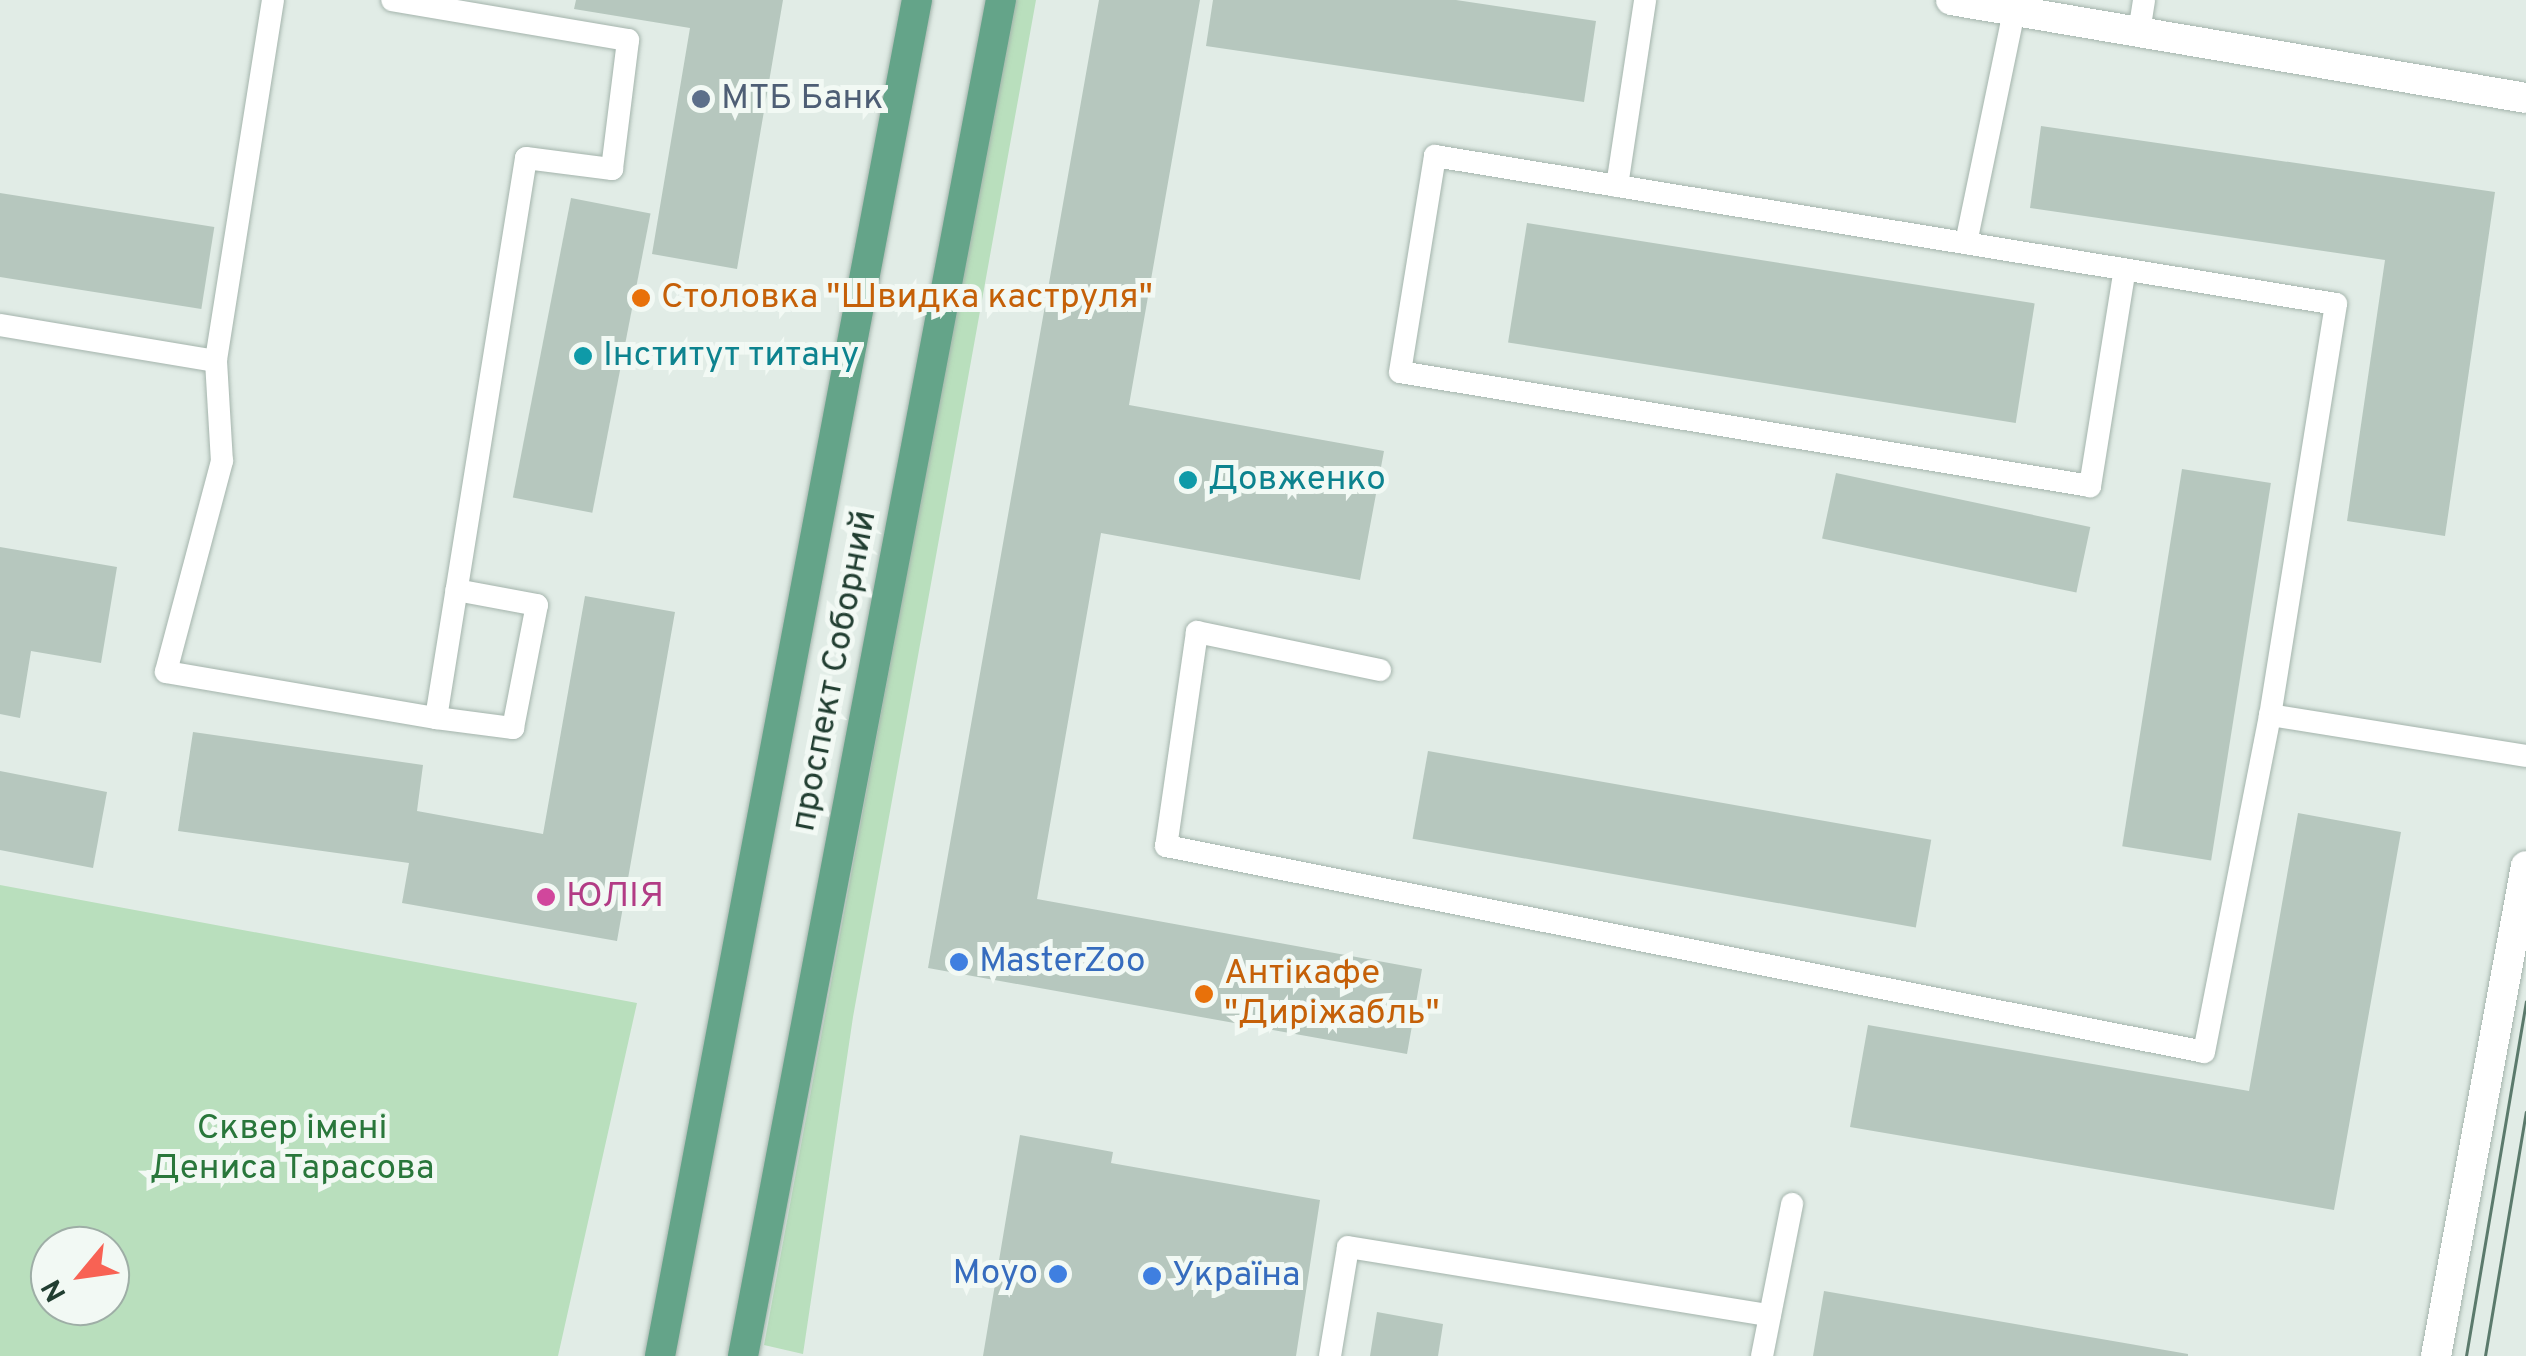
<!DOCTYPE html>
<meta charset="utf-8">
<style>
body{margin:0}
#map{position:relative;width:2526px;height:1356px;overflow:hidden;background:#e1ece6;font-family:Overpass,sans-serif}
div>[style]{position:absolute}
.green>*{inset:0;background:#b9dfbd}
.building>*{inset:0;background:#b6c7be;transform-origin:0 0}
.roads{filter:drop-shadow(0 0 2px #a4b4ac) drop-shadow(0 0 2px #a4b4ac)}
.service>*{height:22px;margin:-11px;padding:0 11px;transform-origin:11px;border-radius:11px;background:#fff}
.minor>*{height:30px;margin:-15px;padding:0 15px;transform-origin:15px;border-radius:15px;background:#fff}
.tertiary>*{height:30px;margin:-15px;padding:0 15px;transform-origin:15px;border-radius:15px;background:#fff}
.primary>*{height:30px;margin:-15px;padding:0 15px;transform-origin:15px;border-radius:15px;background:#64a489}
.tram>*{height:2.5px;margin:-1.25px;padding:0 1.25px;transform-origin:1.25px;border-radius:1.25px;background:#5b7a6c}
.dots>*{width:28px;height:28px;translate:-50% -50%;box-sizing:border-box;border:5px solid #f2f9f4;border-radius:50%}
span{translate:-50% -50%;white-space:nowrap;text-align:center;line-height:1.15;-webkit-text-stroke:10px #f2f9f4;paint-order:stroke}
.service-label{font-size:35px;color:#4e5e75}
.left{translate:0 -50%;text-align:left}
.food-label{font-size:35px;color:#c56008}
.culture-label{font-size:35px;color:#0d838f}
.street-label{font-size:35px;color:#213e31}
.hotel-label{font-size:35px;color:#b23c85}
.shop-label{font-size:35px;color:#366cbe}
.right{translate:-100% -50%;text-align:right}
.park-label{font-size:35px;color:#29773b}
.north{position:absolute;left:30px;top:1226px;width:100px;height:100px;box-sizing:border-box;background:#f2f9f4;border:2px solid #9eaea6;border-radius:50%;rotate:241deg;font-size:28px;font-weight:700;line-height:40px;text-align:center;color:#213e31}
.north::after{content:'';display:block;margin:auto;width:35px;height:45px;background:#f86254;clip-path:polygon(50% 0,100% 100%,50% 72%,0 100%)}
</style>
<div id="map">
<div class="green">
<i style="clip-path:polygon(1013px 0,1036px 0,853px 1017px,803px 1354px,764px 1345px)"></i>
<i style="clip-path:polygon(evenodd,0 885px,637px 1003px,558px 1356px,0 1356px,0 885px,50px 1246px,110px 1246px,110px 1306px,50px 1306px,50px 1246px)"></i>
</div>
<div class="building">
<i style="clip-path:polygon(576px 0,783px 0,737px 269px,652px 254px,690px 28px,574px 9px)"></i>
<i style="clip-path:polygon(1099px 0,1200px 0,1129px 405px,1384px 451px,1360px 580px,1101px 533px,1037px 899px,1422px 969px,1407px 1054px,928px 968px)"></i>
<i style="clip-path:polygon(1213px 0,1456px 0,1596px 21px,1584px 102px,1206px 46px)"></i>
<i style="clip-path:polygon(2041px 126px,2495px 192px,2445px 536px,2347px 521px,2385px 260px,2030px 208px)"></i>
<i style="left:0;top:193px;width:217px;height:83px;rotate:9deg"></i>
<i style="left:571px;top:198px;width:81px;height:305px;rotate:11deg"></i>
<i style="left:1527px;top:223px;width:514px;height:121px;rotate:9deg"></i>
<i style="left:2182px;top:469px;width:90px;height:382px;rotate:9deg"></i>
<i style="left:1836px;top:473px;width:260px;height:67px;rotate:12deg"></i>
<i style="clip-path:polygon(0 547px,117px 567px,101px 663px,31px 651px,20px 718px,0 714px)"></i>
<i style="clip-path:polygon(585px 596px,675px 612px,617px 941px,402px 903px,409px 863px,178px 831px,193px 732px,423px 765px,417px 811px,543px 834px)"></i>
<i style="left:1428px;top:751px;width:511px;height:89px;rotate:10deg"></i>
<i style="clip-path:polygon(0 771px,107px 792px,93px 868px,0 850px)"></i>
<i style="clip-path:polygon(2298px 813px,2401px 832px,2334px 1210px,1850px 1127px,1868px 1025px,2249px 1091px)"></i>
<i style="clip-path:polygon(1020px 1135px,1113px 1152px,1111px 1163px,1320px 1200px,1296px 1356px,983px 1356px)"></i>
<i style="clip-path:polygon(1824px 1291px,2188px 1354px,2188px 1356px,1813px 1356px)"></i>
<i style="clip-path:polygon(1377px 1312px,1443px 1324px,1438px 1356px,1370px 1356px)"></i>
</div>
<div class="roads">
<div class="service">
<i style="left:273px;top:0;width:365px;rotate:99deg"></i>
<i style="left:216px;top:361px;width:100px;rotate:86.6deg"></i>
<i style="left:222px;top:461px;width:218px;rotate:104.9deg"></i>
<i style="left:166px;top:672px;width:274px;rotate:9.7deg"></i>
<i style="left:436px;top:718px;width:567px;rotate:-80.87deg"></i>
<i style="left:526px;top:158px;width:87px;rotate:7.3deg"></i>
<i style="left:612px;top:169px;width:130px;rotate:-82.9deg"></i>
<i style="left:628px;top:40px;width:239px;rotate:-170.4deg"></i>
<i style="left:2139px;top:32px;width:32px;rotate:-81deg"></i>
<i style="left:1617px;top:186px;width:188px;rotate:-81.4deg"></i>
<i style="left:1966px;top:243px;width:237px;rotate:-78.3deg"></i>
<i style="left:2124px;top:274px;width:215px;rotate:99.1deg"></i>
<i style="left:2090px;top:486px;width:699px;rotate:-170.62deg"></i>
<i style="left:1400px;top:372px;width:219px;rotate:-80.8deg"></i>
<i style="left:1435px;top:156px;width:913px;rotate:9.33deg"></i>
<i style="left:2336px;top:304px;width:416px;rotate:99.1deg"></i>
<i style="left:0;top:325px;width:219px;rotate:9.5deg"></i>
<i style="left:1380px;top:670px;width:187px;rotate:-168.3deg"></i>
<i style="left:1197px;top:632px;width:216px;rotate:98.2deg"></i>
<i style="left:1166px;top:846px;width:1058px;rotate:11.22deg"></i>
<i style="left:2204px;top:1052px;width:343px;rotate:-78.9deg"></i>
<i style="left:2270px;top:715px;width:259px;rotate:9.1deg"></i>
<i style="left:436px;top:718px;width:78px;rotate:7.4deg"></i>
<i style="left:513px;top:728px;width:125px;rotate:-79deg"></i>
<i style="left:537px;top:605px;width:82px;rotate:-169.5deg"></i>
<i style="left:1330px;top:1356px;width:110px;rotate:-80.6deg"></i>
<i style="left:1348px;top:1247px;width:427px;rotate:9.2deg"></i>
<i style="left:1762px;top:1356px;width:155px;rotate:-78.8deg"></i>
</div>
<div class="minor">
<i style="left:1951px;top:0;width:583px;rotate:9.67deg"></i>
</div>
<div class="tertiary">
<i style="left:2436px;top:1356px;width:498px;rotate:-79.6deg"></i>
</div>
<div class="primary">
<i style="left:660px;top:1356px;width:1380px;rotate:-79.27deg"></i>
<i style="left:743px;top:1356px;width:1380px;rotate:-79.23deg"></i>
</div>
</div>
<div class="tram">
<i style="left:2466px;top:1356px;width:359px;rotate:-80.4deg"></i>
<i style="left:2485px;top:1356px;width:247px;rotate:-80.5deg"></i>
</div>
<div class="dots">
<i style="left:701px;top:99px;background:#5c6f8a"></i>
<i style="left:641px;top:298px;background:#e8710a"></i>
<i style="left:583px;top:356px;background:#0f9aa8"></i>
<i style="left:1188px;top:480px;background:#0f9aa8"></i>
<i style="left:546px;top:897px;background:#d1479c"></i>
<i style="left:959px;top:962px;background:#3f7fe0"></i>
<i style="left:1204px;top:994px;background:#e8710a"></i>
<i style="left:1058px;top:1274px;background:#3f7fe0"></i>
<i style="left:1152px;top:1276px;background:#3f7fe0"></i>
</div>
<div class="service-label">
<span class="left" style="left:721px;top:99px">МТБ Банк</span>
</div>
<div class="food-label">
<span class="left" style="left:661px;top:298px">Столовка "Швидка каструля"</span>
<span class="left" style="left:1224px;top:994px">Антiкафе<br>"Дирiжабль"</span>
</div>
<div class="culture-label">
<span class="left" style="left:603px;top:356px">Інститут титану</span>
<span class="left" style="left:1208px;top:480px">Довженко</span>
</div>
<div class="street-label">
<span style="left:835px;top:671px;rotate:-79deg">проспект Соборний</span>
</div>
<div class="hotel-label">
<span class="left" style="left:566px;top:897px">ЮЛІЯ</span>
</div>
<div class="shop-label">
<span class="left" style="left:979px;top:962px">MasterZoo</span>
<span class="right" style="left:1038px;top:1274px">Moyo</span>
<span class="left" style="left:1172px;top:1276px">Україна</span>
</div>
<div class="park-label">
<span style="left:292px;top:1149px">Сквер імені<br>Дениса Тарасова</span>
</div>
<div class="north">N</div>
</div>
